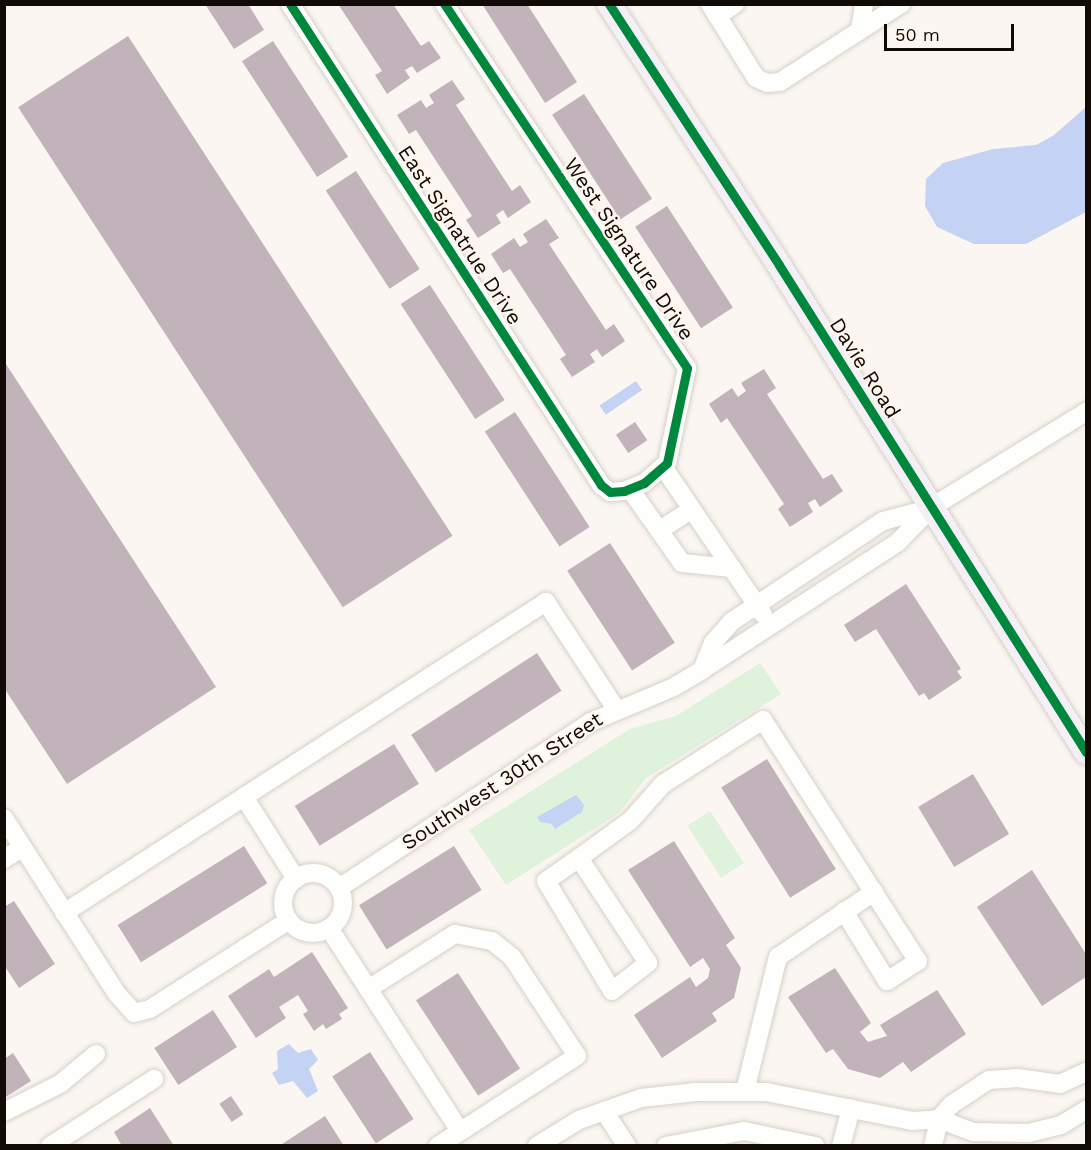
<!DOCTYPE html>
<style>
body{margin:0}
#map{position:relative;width:1091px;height:1150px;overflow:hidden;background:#fbf6f1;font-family:"Work Sans",sans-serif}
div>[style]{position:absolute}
.green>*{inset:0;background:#dff2dc;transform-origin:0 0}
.water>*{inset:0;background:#c4d3f4;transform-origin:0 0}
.building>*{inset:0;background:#c1b3b9;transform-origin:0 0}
.roads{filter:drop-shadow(0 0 2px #d6d0c9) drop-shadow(0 0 2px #d6d0c9)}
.minor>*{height:18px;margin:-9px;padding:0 9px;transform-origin:9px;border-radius:9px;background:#fefefd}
.minor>.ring{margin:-9px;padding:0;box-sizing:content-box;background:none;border:18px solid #fefefd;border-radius:50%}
.major>*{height:24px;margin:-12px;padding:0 12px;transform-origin:12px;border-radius:12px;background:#f5f0f5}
.cycleway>*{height:9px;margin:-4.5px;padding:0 4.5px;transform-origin:4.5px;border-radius:4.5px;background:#00873e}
span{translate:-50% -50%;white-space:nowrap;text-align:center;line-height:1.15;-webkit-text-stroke:4.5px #fff6ed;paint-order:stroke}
.street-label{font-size:21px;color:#120b05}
.frame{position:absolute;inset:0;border:6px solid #120b05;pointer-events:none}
.scale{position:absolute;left:884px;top:24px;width:130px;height:27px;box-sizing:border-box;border:3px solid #120b05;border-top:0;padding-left:8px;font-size:18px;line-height:21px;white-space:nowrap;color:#120b05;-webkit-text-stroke:4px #fff6ed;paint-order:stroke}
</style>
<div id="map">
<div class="green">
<i style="clip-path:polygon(760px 663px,781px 694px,646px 778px,619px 813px,506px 885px,469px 830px,630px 729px,676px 716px)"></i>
<i style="left:710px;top:811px;width:62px;height:27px;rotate:57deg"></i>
</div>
<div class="water">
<i style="clip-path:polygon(1086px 107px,1086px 212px,1026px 244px,974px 244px,937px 227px,925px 206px,926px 179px,943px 163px,993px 149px,1036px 145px,1054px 135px)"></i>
<i style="left:636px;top:381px;width:11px;height:44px;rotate:56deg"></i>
<i style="clip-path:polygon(576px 795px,584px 805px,582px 812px,555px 829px,552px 824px,540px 822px,537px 817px)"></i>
<i style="clip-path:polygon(289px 1044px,298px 1053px,311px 1049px,318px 1060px,309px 1069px,318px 1091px,307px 1098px,293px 1081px,279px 1085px,272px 1073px,278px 1069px,277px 1051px)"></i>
</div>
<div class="building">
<i style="clip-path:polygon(205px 4px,248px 4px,264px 30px,234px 49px)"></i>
<i style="clip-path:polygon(338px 4px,393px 4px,421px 46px,429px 41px,441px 58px,417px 73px,412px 66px,405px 70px,410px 78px,387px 94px,375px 75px,382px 71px)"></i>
<i style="clip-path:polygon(482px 4px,527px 4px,577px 82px,545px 103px)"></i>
<i style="left:128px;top:36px;width:596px;height:131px;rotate:57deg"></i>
<i style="left:273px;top:41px;width:138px;height:37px;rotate:57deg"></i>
<i style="clip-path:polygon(452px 80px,465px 99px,456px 105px,512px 191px,520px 185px,531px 202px,508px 218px,503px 210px,496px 215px,501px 223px,478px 238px,466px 220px,472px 216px,416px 130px,409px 134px,397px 115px,421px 100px,426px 108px,434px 103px,429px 95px)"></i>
<i style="left:584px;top:94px;width:125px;height:38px;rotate:57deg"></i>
<i style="left:356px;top:171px;width:117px;height:36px;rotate:57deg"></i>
<i style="left:667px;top:206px;width:121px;height:38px;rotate:57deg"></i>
<i style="clip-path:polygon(546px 219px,559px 238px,549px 244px,606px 330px,614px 324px,625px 341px,602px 357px,597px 349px,590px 354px,595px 362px,572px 377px,560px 359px,566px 355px,510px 269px,503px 273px,491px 254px,514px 238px,520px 247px,528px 242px,523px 234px)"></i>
<i style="left:430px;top:285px;width:137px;height:35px;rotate:57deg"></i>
<i style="clip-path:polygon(4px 361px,216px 687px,67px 784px,4px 688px)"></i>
<i style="clip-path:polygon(764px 369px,776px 388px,767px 394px,823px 479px,832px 474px,843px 491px,820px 507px,815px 499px,808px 503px,813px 512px,790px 527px,778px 509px,784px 504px,727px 418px,721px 423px,709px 404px,732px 388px,738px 397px,746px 391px,741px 383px)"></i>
<i style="left:515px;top:412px;width:137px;height:36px;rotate:57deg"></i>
<i style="left:635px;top:422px;width:22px;height:23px;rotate:56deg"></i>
<i style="left:610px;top:543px;width:119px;height:51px;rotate:57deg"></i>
<i style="clip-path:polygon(906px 584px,961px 669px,957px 671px,962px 678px,929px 700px,924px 693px,919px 696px,876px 629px,855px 642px,844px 625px)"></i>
<i style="left:537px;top:653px;width:45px;height:150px;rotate:57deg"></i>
<i style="left:394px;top:744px;width:47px;height:117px;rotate:58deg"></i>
<i style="left:767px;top:759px;width:130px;height:54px;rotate:58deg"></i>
<i style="left:973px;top:774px;width:70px;height:64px;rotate:59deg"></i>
<i style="clip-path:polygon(674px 841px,735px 938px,726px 945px,741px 968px,734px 998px,712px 1013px,717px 1021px,662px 1058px,634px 1015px,690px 977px,696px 987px,708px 978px,710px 969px,703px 958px,690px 967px,628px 870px)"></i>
<i style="left:244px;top:846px;width:44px;height:149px;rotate:58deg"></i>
<i style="left:454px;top:846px;width:52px;height:112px;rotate:58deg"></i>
<i style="clip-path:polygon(1032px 870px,1086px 954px,1086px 977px,1042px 1006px,977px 907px)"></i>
<i style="clip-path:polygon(14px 901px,55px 964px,19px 988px,4px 965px,4px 907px)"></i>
<i style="clip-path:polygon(312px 952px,348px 1008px,339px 1014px,342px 1019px,326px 1029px,323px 1024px,314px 1031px,303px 1014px,308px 1011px,298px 995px,279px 1007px,286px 1018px,256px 1038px,228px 996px,269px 969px,274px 977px)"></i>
<i style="clip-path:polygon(835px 968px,871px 1023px,860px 1032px,868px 1042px,887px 1036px,880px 1025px,937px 990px,966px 1034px,911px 1072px,903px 1062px,880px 1078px,848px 1069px,833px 1049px,826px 1053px,788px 997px)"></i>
<i style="left:458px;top:973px;width:114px;height:50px;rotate:57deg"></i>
<i style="left:213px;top:1010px;width:44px;height:70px;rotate:57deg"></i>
<i style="left:370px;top:1052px;width:80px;height:45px;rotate:57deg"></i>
<i style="clip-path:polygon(13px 1053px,31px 1081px,4px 1098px,4px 1059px)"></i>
<i style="left:231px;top:1096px;width:22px;height:14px;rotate:56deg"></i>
<i style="clip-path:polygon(150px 1108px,174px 1146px,122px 1146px,114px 1132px)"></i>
<i style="clip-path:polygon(325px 1116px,344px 1146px,279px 1146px)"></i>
</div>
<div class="roads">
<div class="minor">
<i style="left:290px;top:4px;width:573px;rotate:57.11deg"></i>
<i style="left:601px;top:485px;width:11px;rotate:38deg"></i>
<i style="left:610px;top:492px;width:14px;rotate:-4deg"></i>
<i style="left:624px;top:491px;width:22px;rotate:-22deg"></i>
<i style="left:644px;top:483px;width:30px;rotate:-41deg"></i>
<i style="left:667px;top:463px;width:97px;rotate:-78.1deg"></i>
<i style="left:687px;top:368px;width:438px;rotate:-123.7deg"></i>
<i style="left:710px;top:4px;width:87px;rotate:58.1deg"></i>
<i style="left:756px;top:78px;width:12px;rotate:24deg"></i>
<i style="left:767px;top:83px;width:13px;rotate:-4deg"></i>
<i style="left:780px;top:82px;width:144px;rotate:-32.8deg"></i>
<i style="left:717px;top:16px;width:22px;rotate:-34deg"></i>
<i style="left:860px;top:30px;width:26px;rotate:-81deg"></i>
<i style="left:664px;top:468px;width:176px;rotate:55.9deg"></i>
<i style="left:630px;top:489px;width:90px;rotate:54.9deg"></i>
<i style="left:682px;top:563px;width:50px;rotate:5.7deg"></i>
<i style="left:660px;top:530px;width:38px;rotate:-33deg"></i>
<i style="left:702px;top:670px;width:29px;rotate:-68deg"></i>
<i style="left:713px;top:643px;width:28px;rotate:-49deg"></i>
<i style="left:731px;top:622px;width:182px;rotate:-33.6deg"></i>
<i style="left:883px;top:521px;width:51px;rotate:-14.9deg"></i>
<i style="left:244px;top:797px;width:97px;rotate:57.6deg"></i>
<i style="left:4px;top:818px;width:209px;rotate:57.3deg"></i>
<i style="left:117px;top:994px;width:25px;rotate:48deg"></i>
<i style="left:134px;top:1013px;width:16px;rotate:-14deg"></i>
<i style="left:150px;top:1009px;width:165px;rotate:-32.6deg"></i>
<i style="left:579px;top:858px;width:40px;rotate:145.1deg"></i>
<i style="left:546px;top:881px;width:128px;rotate:59deg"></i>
<i style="left:612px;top:991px;width:46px;rotate:-37.9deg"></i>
<i style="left:648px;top:963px;width:126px;rotate:-123.3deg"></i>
<i style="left:579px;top:858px;width:64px;rotate:-36.2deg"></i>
<i style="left:631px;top:820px;width:48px;rotate:-48.4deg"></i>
<i style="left:663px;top:784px;width:119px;rotate:-32.6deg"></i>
<i style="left:763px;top:720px;width:287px;rotate:57.3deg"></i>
<i style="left:918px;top:961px;width:37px;rotate:147deg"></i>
<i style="left:887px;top:981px;width:82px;rotate:-121.6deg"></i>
<i style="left:4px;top:859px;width:22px;rotate:-32deg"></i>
<i class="ring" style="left:283px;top:873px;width:42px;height:42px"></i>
<i style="left:339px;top:888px;width:302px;rotate:-33.4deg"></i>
<i style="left:591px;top:722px;width:90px;rotate:-22.9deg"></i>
<i style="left:674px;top:687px;width:33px;rotate:-31deg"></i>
<i style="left:702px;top:670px;width:234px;rotate:-33.1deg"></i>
<i style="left:898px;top:542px;width:49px;rotate:-45.8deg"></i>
<i style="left:932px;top:507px;width:181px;rotate:-31.7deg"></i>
<i style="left:64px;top:913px;width:574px;rotate:-32.83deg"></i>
<i style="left:546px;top:602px;width:128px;rotate:56.8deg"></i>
<i style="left:329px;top:928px;width:242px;rotate:57.2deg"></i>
<i style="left:368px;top:989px;width:103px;rotate:-32.3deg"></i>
<i style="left:455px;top:934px;width:38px;rotate:11deg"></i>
<i style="left:492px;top:941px;width:26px;rotate:39deg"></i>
<i style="left:512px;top:957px;width:118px;rotate:56.7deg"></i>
<i style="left:577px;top:1056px;width:166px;rotate:147.1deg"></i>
<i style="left:745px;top:1091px;width:138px;rotate:-76.2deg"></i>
<i style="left:778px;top:957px;width:116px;rotate:-34.1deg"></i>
<i style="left:604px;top:1111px;width:42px;rotate:56.7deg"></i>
<i style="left:4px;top:1112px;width:63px;rotate:-26.6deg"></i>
<i style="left:60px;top:1084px;width:47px;rotate:-39.8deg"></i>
<i style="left:50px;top:1146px;width:124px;rotate:-32.8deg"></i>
<i style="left:537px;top:1146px;width:49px;rotate:-31.8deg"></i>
<i style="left:579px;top:1120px;width:66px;rotate:-19.5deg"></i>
<i style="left:641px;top:1098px;width:55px;rotate:-6.2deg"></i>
<i style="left:696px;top:1092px;width:70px"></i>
<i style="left:766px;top:1092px;width:149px;rotate:11.2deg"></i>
<i style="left:912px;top:1121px;width:27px;rotate:-4deg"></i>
<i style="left:939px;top:1119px;width:36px;rotate:21deg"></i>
<i style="left:973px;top:1132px;width:56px;rotate:1deg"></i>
<i style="left:1029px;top:1133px;width:33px;rotate:-14deg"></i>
<i style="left:1061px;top:1125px;width:29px;rotate:-31deg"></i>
<i style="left:666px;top:1146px;width:79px;rotate:-10.9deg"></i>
<i style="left:744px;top:1131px;width:73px;rotate:11.9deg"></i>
<i style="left:841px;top:1146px;width:39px;rotate:-75deg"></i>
<i style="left:933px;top:1146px;width:28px;rotate:-77deg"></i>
<i style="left:939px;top:1119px;width:18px;rotate:-49deg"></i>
<i style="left:951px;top:1105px;width:45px;rotate:-33.3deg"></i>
<i style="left:989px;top:1080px;width:29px;rotate:-4deg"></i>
<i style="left:1018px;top:1078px;width:42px;rotate:8.1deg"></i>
<i style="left:1060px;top:1084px;width:29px;rotate:-25deg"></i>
</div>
<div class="major">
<i style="left:609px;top:4px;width:311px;rotate:56.9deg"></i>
<i style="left:779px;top:265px;width:576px;rotate:57.77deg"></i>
</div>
</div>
<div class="cycleway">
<i style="left:290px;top:4px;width:573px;rotate:57.11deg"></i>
<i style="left:601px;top:485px;width:11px;rotate:38deg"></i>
<i style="left:610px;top:492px;width:14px;rotate:-4deg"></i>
<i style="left:624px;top:491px;width:22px;rotate:-22deg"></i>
<i style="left:644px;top:483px;width:30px;rotate:-41deg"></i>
<i style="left:667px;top:463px;width:97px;rotate:-78.1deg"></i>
<i style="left:687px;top:368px;width:438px;rotate:-123.7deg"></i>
<i style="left:609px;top:4px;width:311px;rotate:56.9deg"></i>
<i style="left:779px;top:265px;width:576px;rotate:57.77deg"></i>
</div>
<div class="street-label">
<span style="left:460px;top:235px;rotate:57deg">East Signatrue Drive</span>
<span style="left:629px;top:249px;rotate:56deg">West Signature Drive</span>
<span style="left:865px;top:368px;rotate:58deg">Davie Road</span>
<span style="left:502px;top:781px;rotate:-33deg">Southwest 30th Street</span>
</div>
<div class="frame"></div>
<div class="scale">50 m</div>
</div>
